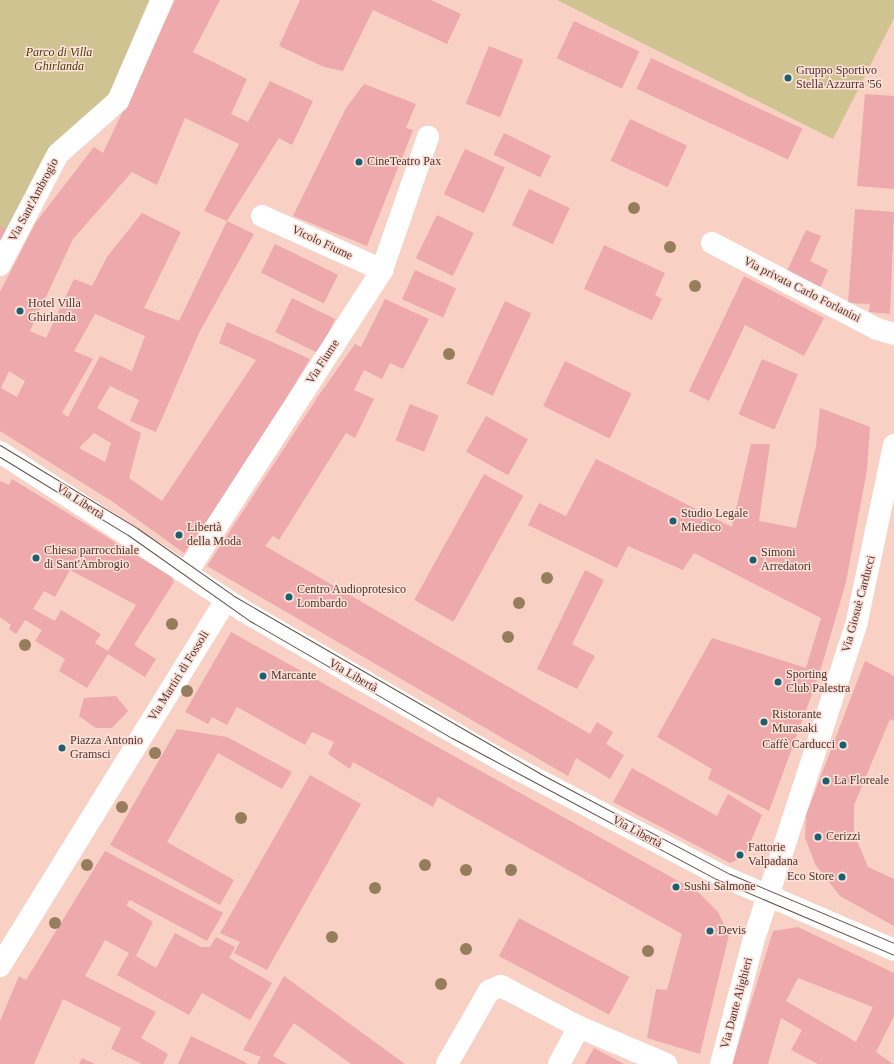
<!DOCTYPE html>
<meta charset="utf-8">
<style>
body{margin:0}
#map{position:relative;width:894px;height:1064px;overflow:hidden;background:#f8d0c4;font-family:"Times New Roman",serif}
div>[style]{position:absolute}
.green>*{inset:0;background:#cfc391}
.building>*{inset:0;background:#eda9ab;transform-origin:0 0}
.minor>*{height:22px;margin:-11px;padding:0 11px;transform-origin:11px;border-radius:11px;background:#fff}
.tram>*{height:1px;margin:-0.5px;padding:0 0.5px;transform-origin:0.5px;border-radius:0.5px;background:#644d47}
.trees>*{width:12px;height:12px;margin:-6px;border-radius:50%;background:#967e5d}
.dots>*{width:11px;height:11px;translate:-50% -50%;box-sizing:border-box;border:2px solid #fee0d7;border-radius:50%}
span{translate:-50% -50%;white-space:nowrap;text-align:center;line-height:1.15;-webkit-text-stroke:3px #fee0d7;paint-order:stroke}
.park-label{font-size:12px;color:#463b09;font-style:italic}
.poi-label{font-size:12px;color:#493530}
.left{translate:0 -50%;text-align:left}
.right{translate:-100% -50%;text-align:right}
.street-label{font-size:12px;color:#493530}
</style>
<div id="map">
<div class="green">
<i style="clip-path:polygon(0 0,149px 0,108px 97px,46px 152px,0 244px)"></i>
<i style="clip-path:polygon(557px 0,894px 0,894px 18px,833px 139px)"></i>
</div>
<div class="building">
<i style="clip-path:polygon(evenodd,175px 0,220px 0,193px 52px,247px 79px,231px 114px,248px 122px,270px 81px,313px 101px,292px 145px,279px 138px,227px 221px,204px 211px,239px 144px,185px 118px,157px 185px,132px 172px,73px 239px,30px 331px,46px 338px,74px 279px,92px 286px,107px 257px,142px 213px,181px 232px,144px 308px,179px 321px,227px 221px,254px 234px,200px 331px,156px 432px,130px 421px,139px 400px,110px 386px,97px 408px,141px 433px,129px 478px,162px 501px,256px 360px,219px 343px,227px 322px,310px 359px,245px 467px,184px 553px,113px 502px,0 431px,0 292px,36px 222px,94px 147px,103px 153px,175px 0,95px 314px,145px 336px,132px 371px,100px 356px,68px 417px,62px 413px,93px 359px,74px 351px,95px 314px,175px 0,9px 371px,25px 381px,17px 397px,1px 388px,9px 371px,175px 0,94px 433px,111px 443px,105px 462px,79px 448px,94px 433px)"></i>
<i style="clip-path:polygon(300px 0,431px 0,461px 14px,447px 44px,373px 10px,343px 71px,324px 67px,279px 46px)"></i>
<i style="left:574px;top:21px;width:72px;height:41px;rotate:25deg"></i>
<i style="left:489px;top:46px;width:37px;height:62px;rotate:22deg"></i>
<i style="left:651px;top:58px;width:167px;height:34px;rotate:25deg"></i>
<i style="clip-path:polygon(364px 84px,416px 104px,406px 128px,413px 130px,367px 246px,293px 216px,346px 108px)"></i>
<i style="clip-path:polygon(865px 94px,894px 96px,894px 189px,857px 186px)"></i>
<i style="left:630px;top:119px;width:63px;height:46px;rotate:25deg"></i>
<i style="left:504px;top:133px;width:52px;height:24px;rotate:26deg"></i>
<i style="left:465px;top:149px;width:44px;height:50px;rotate:25deg"></i>
<i style="left:529px;top:189px;width:45px;height:40px;rotate:25deg"></i>
<i style="clip-path:polygon(855px 209px,894px 212px,890px 314px,869px 312px,870px 304px,848px 303px)"></i>
<i style="left:437px;top:215px;width:41px;height:48px;rotate:26deg"></i>
<i style="clip-path:polygon(0 226px,7px 230px,0 244px)"></i>
<i style="clip-path:polygon(806px 230px,821px 236px,810px 261px,828px 270px,820px 288px,786px 273px)"></i>
<i style="left:275px;top:244px;width:70px;height:32px;rotate:26deg"></i>
<i style="clip-path:polygon(604px 245px,665px 273px,655px 295px,662px 299px,652px 320px,584px 289px)"></i>
<i style="left:415px;top:270px;width:45px;height:32px;rotate:24deg"></i>
<i style="clip-path:polygon(744px 276px,824px 318px,804px 356px,745px 325px,709px 401px,689px 391px)"></i>
<i style="left:292px;top:298px;width:48px;height:38px;rotate:26deg"></i>
<i style="clip-path:polygon(385px 299px,429px 319px,403px 369px,390px 363px,382px 379px,364px 370px,354px 390px,374px 399px,355px 438px,346px 433px,279px 540px,273px 536px,265px 546px,590px 734px,597px 722px,613px 732px,606px 744px,624px 755px,610px 779px,576px 758px,568px 776px,207px 566px,319px 395px,355px 344px,361px 347px)"></i>
<i style="left:505px;top:301px;width:29px;height:91px;rotate:25deg"></i>
<i style="left:762px;top:359px;width:39px;height:60px;rotate:23deg"></i>
<i style="left:565px;top:361px;width:74px;height:50px;rotate:26deg"></i>
<i style="left:410px;top:404px;width:31px;height:39px;rotate:22deg"></i>
<i style="clip-path:polygon(820px 408px,870px 427px,867px 470px,846px 582px,820px 672px,769px 811px,708px 779px,712px 769px,657px 737px,712px 638px,806px 668px,821px 618px,694px 553px,683px 570px,628px 546px,617px 568px,528px 525px,539px 503px,566px 516px,596px 459px,732px 527px,751px 444px,770px 444px,759px 521px,796px 528px,816px 446px)"></i>
<i style="left:486px;top:416px;width:48px;height:41px;rotate:29deg"></i>
<i style="left:484px;top:474px;width:45px;height:144px;rotate:29deg"></i>
<i style="clip-path:polygon(evenodd,12px 479px,172px 577px,174px 582px,134px 645px,156px 659px,145px 677px,108px 654px,87px 688px,59px 671px,65px 659px,35px 641px,42px 630px,25px 620px,16px 634px,9px 629px,11px 625px,0 617px,0 481px,9px 485px,12px 479px,70px 570px,136px 605px,108px 651px,95px 643px,101px 634px,61px 610px,55px 621px,33px 609px,44px 591px,55px 597px,70px 570px)"></i>
<i style="clip-path:polygon(585px 570px,604px 580px,572px 644px,595px 656px,577px 689px,537px 669px)"></i>
<i style="clip-path:polygon(231px 632px,698px 892px,718px 912px,729px 935px,700px 1054px,647px 1038px,656px 989px,667px 990px,682px 934px,438px 797px,433px 807px,353px 762px,350px 769px,328px 754px,334px 742px,312px 732px,305px 745px,237px 707px,227px 725px,212px 717px,208px 724px,185px 712px)"></i>
<i style="clip-path:polygon(865px 661px,894px 676px,894px 721px,890px 719px,854px 805px,854px 833px,868px 867px,894px 879px,894px 926px,840px 896px,815px 864px,805px 837px,806px 815px)"></i>
<i style="clip-path:polygon(116px 696px,128px 711px,112px 728px,96px 728px,79px 716px,84px 698px)"></i>
<i style="clip-path:polygon(177px 729px,227px 737px,292px 772px,282px 789px,218px 753px,167px 842px,234px 880px,220px 905px,110px 845px)"></i>
<i style="clip-path:polygon(632px 768px,717px 816px,728px 794px,762px 815px,744px 857px,730px 863px,613px 802px)"></i>
<i style="clip-path:polygon(310px 775px,361px 804px,267px 970px,234px 953px,240px 942px,220px 933px)"></i>
<i style="clip-path:polygon(105px 851px,223px 913px,207px 941px,130px 900px,126px 905px,153px 922px,136px 956px,156px 968px,175px 933px,201px 947px,210px 947px,216px 937px,235px 947px,229px 958px,272px 983px,250px 1020px,202px 993px,189px 1015px,117px 975px,129px 953px,105px 940px,85px 976px,156px 1012px,141px 1038px,168px 1054px,163px 1064px,142px 1064px,111px 1049px,121px 1028px,63px 999px,34px 1064px,0 1064px,0 1021px,19px 976px,26px 980px)"></i>
<i style="left:519px;top:918px;width:125px;height:43px;rotate:28deg"></i>
<i style="clip-path:polygon(evenodd,798px 927px,894px 973px,894px 1016px,876px 1052px,893px 1064px,818px 1064px,791px 1050px,802px 1030px,781px 1018px,768px 1064px,732px 1064px,773px 931px,798px 927px,798px 978px,873px 1007px,856px 1042px,786px 1001px,798px 978px)"></i>
<i style="clip-path:polygon(284px 976px,405px 1064px,351px 1064px,294px 1023px,273px 1056px,287px 1064px,257px 1064px,261px 1057px,243px 1050px)"></i>
<i style="clip-path:polygon(191px 1036px,247px 1063px,246px 1064px,178px 1064px)"></i>
<i style="clip-path:polygon(594px 1048px,624px 1064px,585px 1064px)"></i>
<i style="clip-path:polygon(82px 1058px,95px 1064px,79px 1064px)"></i>
</div>
<div class="minor">
<i style="left:262px;top:216px;width:132px;rotate:24.2deg"></i>
<i style="left:712px;top:243px;width:186px;rotate:27.5deg"></i>
<i style="left:877px;top:329px;width:18px;rotate:16deg"></i>
<i style="left:0;top:265px;width:125px;rotate:-62.4deg"></i>
<i style="left:58px;top:154px;width:80px;rotate:-41.5deg"></i>
<i style="left:118px;top:101px;width:110px;rotate:-66.5deg"></i>
<i style="left:0;top:452px;width:289px;rotate:33.1deg"></i>
<i style="left:242px;top:610px;width:307px;rotate:30.1deg"></i>
<i style="left:508px;top:764px;width:239px;rotate:27.6deg"></i>
<i style="left:720px;top:875px;width:189px;rotate:23.3deg"></i>
<i style="left:187px;top:572px;width:359px;rotate:-57.1deg"></i>
<i style="left:382px;top:270px;width:141px;rotate:-70.9deg"></i>
<i style="left:0;top:966px;width:430px;rotate:-58.3deg"></i>
<i style="left:447px;top:1064px;width:84px;rotate:-60.1deg"></i>
<i style="left:489px;top:991px;width:13px;rotate:-23deg"></i>
<i style="left:501px;top:986px;width:88px;rotate:27.7deg"></i>
<i style="left:579px;top:1027px;width:95px;rotate:23deg"></i>
<i style="left:559px;top:1064px;width:42px;rotate:-61.6deg"></i>
<i style="left:721px;top:1064px;width:126px;rotate:-75.3deg"></i>
<i style="left:753px;top:942px;width:337px;rotate:-72deg"></i>
<i style="left:857px;top:621px;width:180px;rotate:-78.1deg"></i>
</div>
<div class="tram">
<i style="left:0;top:445px;width:160px;rotate:31.2deg"></i>
<i style="left:137px;top:528px;width:118px;rotate:35deg"></i>
<i style="left:234px;top:596px;width:353px;rotate:30.1deg"></i>
<i style="left:539px;top:773px;width:216px;rotate:27.9deg"></i>
<i style="left:730px;top:874px;width:178px;rotate:22.8deg"></i>
<i style="left:0;top:457px;width:150px;rotate:31.4deg"></i>
<i style="left:128px;top:535px;width:149px;rotate:35.2deg"></i>
<i style="left:250px;top:621px;width:233px;rotate:30.1deg"></i>
<i style="left:452px;top:738px;width:299px;rotate:28.1deg"></i>
<i style="left:716px;top:879px;width:194px;rotate:23.1deg"></i>
</div>
<div class="trees">
<i style="left:634px;top:208px"></i>
<i style="left:670px;top:247px"></i>
<i style="left:695px;top:286px"></i>
<i style="left:449px;top:354px"></i>
<i style="left:547px;top:578px"></i>
<i style="left:519px;top:603px"></i>
<i style="left:172px;top:624px"></i>
<i style="left:508px;top:637px"></i>
<i style="left:25px;top:645px"></i>
<i style="left:187px;top:691px"></i>
<i style="left:155px;top:753px"></i>
<i style="left:122px;top:807px"></i>
<i style="left:241px;top:818px"></i>
<i style="left:87px;top:865px"></i>
<i style="left:425px;top:865px"></i>
<i style="left:466px;top:870px"></i>
<i style="left:511px;top:870px"></i>
<i style="left:375px;top:888px"></i>
<i style="left:55px;top:923px"></i>
<i style="left:332px;top:937px"></i>
<i style="left:466px;top:949px"></i>
<i style="left:648px;top:951px"></i>
<i style="left:441px;top:984px"></i>
</div>
<div class="dots">
<i style="left:788px;top:78px;background:#196070"></i>
<i style="left:359px;top:162px;background:#196070"></i>
<i style="left:20px;top:311px;background:#196070"></i>
<i style="left:673px;top:521px;background:#196070"></i>
<i style="left:179px;top:535px;background:#196070"></i>
<i style="left:36px;top:558px;background:#196070"></i>
<i style="left:753px;top:560px;background:#196070"></i>
<i style="left:289px;top:597px;background:#196070"></i>
<i style="left:263px;top:676px;background:#196070"></i>
<i style="left:778px;top:682px;background:#196070"></i>
<i style="left:764px;top:722px;background:#196070"></i>
<i style="left:843px;top:745px;background:#196070"></i>
<i style="left:62px;top:748px;background:#196070"></i>
<i style="left:826px;top:781px;background:#196070"></i>
<i style="left:818px;top:837px;background:#196070"></i>
<i style="left:740px;top:855px;background:#196070"></i>
<i style="left:842px;top:877px;background:#196070"></i>
<i style="left:676px;top:887px;background:#196070"></i>
<i style="left:710px;top:931px;background:#196070"></i>
</div>
<div class="park-label">
<span style="left:59px;top:60px">Parco di Villa<br>Ghirlanda</span>
</div>
<div class="poi-label">
<span class="left" style="left:796px;top:78px">Gruppo Sportivo<br>Stella Azzurra '56</span>
<span class="left" style="left:367px;top:162px">CineTeatro Pax</span>
<span class="left" style="left:28px;top:311px">Hotel Villa<br>Ghirlanda</span>
<span class="left" style="left:681px;top:521px">Studio Legale<br>Miedico</span>
<span class="left" style="left:187px;top:535px">Libertà<br>della Moda</span>
<span class="left" style="left:44px;top:558px">Chiesa parrocchiale<br>di Sant'Ambrogio</span>
<span class="left" style="left:761px;top:560px">Simoni<br>Arredatori</span>
<span class="left" style="left:297px;top:597px">Centro Audioprotesico<br>Lombardo</span>
<span class="left" style="left:786px;top:682px">Sporting<br>Club Palestra</span>
<span class="left" style="left:271px;top:676px">Marcante</span>
<span class="left" style="left:772px;top:722px">Ristorante<br>Murasaki</span>
<span class="left" style="left:70px;top:748px">Piazza Antonio<br>Gramsci</span>
<span class="right" style="left:835px;top:745px">Caffè Carducci</span>
<span class="left" style="left:834px;top:781px">La Floreale</span>
<span class="left" style="left:826px;top:837px">Cerizzi</span>
<span class="left" style="left:748px;top:855px">Fattorie<br>Valpadana</span>
<span class="right" style="left:834px;top:877px">Eco Store</span>
<span class="left" style="left:684px;top:887px">Sushi Salmone</span>
<span class="left" style="left:718px;top:931px">Devis</span>
</div>
<div class="street-label">
<span style="left:34px;top:200px;rotate:-62deg">Via Sant'Ambrogio</span>
<span style="left:322px;top:243px;rotate:25deg">Vicolo Fiume</span>
<span style="left:802px;top:290px;rotate:27deg">Via privata Carlo Forlanini</span>
<span style="left:323px;top:362px;rotate:-57deg">Via Fiume</span>
<span style="left:80px;top:502px;rotate:33deg">Via Libertà</span>
<span style="left:859px;top:604px;rotate:-75deg">Via Giosuè Carducci</span>
<span style="left:179px;top:676px;rotate:-58deg">Via Martiri di Fossoli</span>
<span style="left:353px;top:676px;rotate:30deg">Via Libertà</span>
<span style="left:637px;top:832px;rotate:28deg">Via Libertà</span>
<span style="left:737px;top:1003px;rotate:-75deg">Via Dante Alighieri</span>
</div>
</div>
